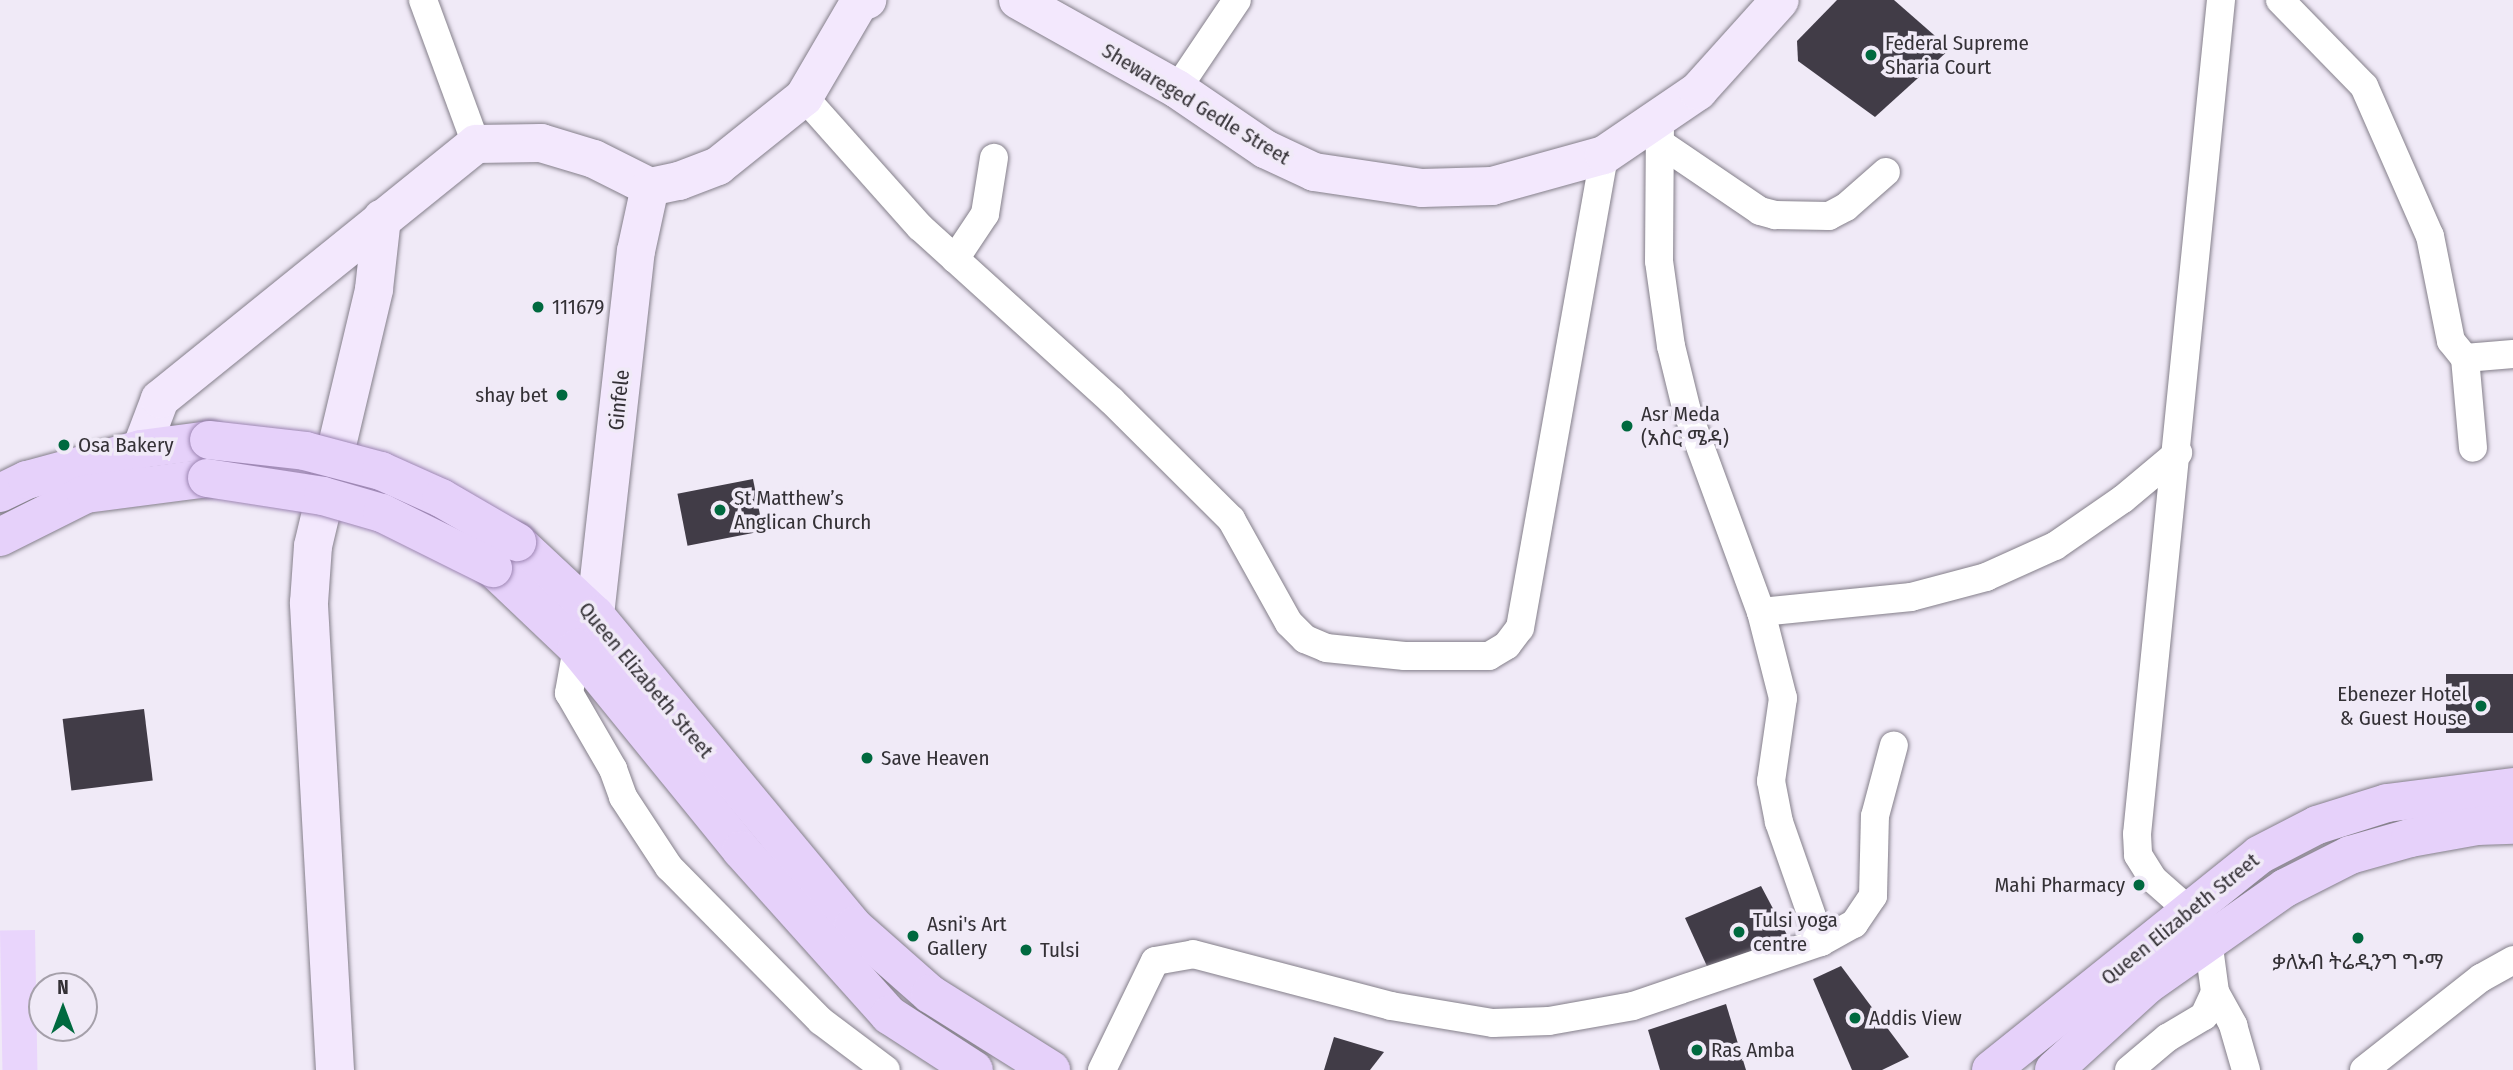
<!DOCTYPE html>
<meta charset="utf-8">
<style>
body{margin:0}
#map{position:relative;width:2513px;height:1070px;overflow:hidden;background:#f0eaf7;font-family:"Fira Sans Condensed","Noto Sans Ethiopic",sans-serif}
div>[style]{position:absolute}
.green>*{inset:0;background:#e9d5fc;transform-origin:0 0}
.building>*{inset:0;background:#413c47;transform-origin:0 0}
.roads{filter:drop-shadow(0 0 2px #847f8a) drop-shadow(0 0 2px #847f8a)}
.street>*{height:28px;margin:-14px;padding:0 14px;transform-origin:14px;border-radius:14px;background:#fff}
.secondary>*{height:38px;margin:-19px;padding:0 19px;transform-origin:19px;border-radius:19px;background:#f3e8fd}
.primary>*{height:38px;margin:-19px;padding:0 19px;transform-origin:19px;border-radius:19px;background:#e6d1fa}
.bridges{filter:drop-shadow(0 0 2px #9d86b3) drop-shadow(0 0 2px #9d86b3)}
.primary-bridge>*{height:38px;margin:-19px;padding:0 19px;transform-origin:19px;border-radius:19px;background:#e6d1fa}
.dots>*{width:19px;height:19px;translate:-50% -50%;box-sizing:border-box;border:4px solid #f0eaf7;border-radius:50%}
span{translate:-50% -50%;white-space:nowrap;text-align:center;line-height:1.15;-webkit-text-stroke:7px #f0eaf7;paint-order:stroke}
.poi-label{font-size:21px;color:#343136}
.left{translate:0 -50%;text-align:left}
.right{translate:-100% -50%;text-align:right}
.street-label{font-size:21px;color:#343136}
.north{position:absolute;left:28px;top:972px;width:70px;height:70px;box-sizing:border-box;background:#f0eaf7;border:2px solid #a5a0aa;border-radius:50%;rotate:0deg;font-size:19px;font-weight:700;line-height:28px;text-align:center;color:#343136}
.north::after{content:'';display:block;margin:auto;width:24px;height:32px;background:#00693f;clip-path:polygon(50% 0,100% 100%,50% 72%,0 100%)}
</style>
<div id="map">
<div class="green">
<i style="left:35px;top:930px;width:140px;height:35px;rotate:89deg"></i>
</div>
<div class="building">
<i style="clip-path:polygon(1837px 0,1894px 0,1950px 49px,1875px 117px,1798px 61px,1797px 41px)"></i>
<i style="left:753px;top:479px;width:53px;height:77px;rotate:79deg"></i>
<i style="left:2513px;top:674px;width:59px;height:67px;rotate:90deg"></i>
<i style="left:144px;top:709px;width:72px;height:82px;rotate:83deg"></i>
<i style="clip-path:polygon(1761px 886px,1793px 946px,1711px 975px,1685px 918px)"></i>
<i style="clip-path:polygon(1841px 966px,1909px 1057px,1882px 1070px,1852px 1070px,1813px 979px)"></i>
<i style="clip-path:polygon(1726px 1004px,1746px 1070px,1660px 1070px,1648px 1030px)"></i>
<i style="clip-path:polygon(1334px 1037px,1384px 1052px,1370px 1070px,1324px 1070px)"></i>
</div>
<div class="roads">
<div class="street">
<i style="left:423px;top:0;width:153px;rotate:69.8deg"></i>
<i style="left:2221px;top:0;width:838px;rotate:95.75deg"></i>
<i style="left:2137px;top:834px;width:21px;rotate:87deg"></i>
<i style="left:2138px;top:855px;width:28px;rotate:58deg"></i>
<i style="left:2153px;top:879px;width:45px;rotate:41.4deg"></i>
<i style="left:2187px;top:909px;width:37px;rotate:56deg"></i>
<i style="left:2208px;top:940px;width:52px;rotate:82.3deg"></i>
<i style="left:2215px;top:992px;width:38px;rotate:61deg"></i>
<i style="left:2233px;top:1025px;width:47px;rotate:73.9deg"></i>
<i style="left:2280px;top:0;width:120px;rotate:45.7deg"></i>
<i style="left:2364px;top:86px;width:164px;rotate:66.3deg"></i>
<i style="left:2430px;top:236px;width:107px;rotate:78.7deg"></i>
<i style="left:2451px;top:341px;width:22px;rotate:51deg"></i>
<i style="left:2465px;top:358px;width:48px;rotate:-4.8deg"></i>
<i style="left:1177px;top:89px;width:107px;rotate:-56deg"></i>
<i style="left:804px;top:97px;width:174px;rotate:48.3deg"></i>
<i style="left:920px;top:227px;width:259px;rotate:42.2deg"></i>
<i style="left:1112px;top:401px;width:168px;rotate:44.8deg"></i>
<i style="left:1231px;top:519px;width:119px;rotate:60.9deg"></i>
<i style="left:1289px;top:623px;width:23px;rotate:45deg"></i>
<i style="left:1305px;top:639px;width:23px;rotate:23deg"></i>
<i style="left:1326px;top:648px;width:79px;rotate:5.8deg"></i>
<i style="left:1405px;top:656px;width:84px"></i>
<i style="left:1489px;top:656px;width:21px;rotate:-31deg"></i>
<i style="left:1507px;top:645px;width:21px;rotate:-53deg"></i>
<i style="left:1520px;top:628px;width:480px;rotate:-79.9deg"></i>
<i style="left:1660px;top:119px;width:142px;rotate:90.4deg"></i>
<i style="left:1659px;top:261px;width:86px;rotate:82deg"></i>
<i style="left:1671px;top:346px;width:67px;rotate:76.2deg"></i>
<i style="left:1687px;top:411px;width:214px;rotate:69.8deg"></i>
<i style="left:1761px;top:612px;width:89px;rotate:75.7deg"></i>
<i style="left:1783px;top:698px;width:84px;rotate:98.2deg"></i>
<i style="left:1771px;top:781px;width:42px;rotate:79deg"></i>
<i style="left:1779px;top:822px;width:127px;rotate:70.7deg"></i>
<i style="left:1660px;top:143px;width:121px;rotate:34.2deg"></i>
<i style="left:1760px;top:211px;width:16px;rotate:15deg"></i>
<i style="left:1775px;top:215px;width:54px;rotate:1.1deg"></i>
<i style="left:1829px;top:216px;width:19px;rotate:-28deg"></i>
<i style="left:1846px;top:207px;width:53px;rotate:-41.2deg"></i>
<i style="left:955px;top:259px;width:54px;rotate:-56.3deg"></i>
<i style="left:985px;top:214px;width:57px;rotate:-80.9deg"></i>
<i style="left:2465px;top:358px;width:90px;rotate:84.9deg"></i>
<i style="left:1761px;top:612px;width:151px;rotate:-5.7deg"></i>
<i style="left:1911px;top:597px;width:78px;rotate:-14.9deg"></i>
<i style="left:1986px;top:577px;width:76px;rotate:-24.2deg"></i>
<i style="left:2055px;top:546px;width:83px;rotate:-34.7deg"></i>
<i style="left:2123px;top:499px;width:72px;rotate:-39.9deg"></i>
<i style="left:577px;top:648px;width:46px;rotate:100.1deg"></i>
<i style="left:569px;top:693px;width:88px;rotate:59.9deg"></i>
<i style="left:613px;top:769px;width:30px;rotate:70deg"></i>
<i style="left:623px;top:797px;width:84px;rotate:56.7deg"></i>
<i style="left:669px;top:867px;width:216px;rotate:45.4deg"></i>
<i style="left:821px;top:1021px;width:81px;rotate:37deg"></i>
<i style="left:1102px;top:1070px;width:121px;rotate:-64.1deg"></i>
<i style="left:1155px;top:961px;width:39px;rotate:-10deg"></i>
<i style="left:1193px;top:954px;width:205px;rotate:14.7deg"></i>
<i style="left:1391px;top:1006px;width:103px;rotate:9.5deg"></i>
<i style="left:1493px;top:1023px;width:56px;rotate:-2deg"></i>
<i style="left:1549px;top:1021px;width:85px;rotate:-10.1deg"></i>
<i style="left:1633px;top:1006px;width:199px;rotate:-18.8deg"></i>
<i style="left:1821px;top:942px;width:38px;rotate:-29deg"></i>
<i style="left:1854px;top:924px;width:34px;rotate:-56deg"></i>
<i style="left:1873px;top:896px;width:80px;rotate:-88.6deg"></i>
<i style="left:1875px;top:816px;width:73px;rotate:-75deg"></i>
<i style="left:2129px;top:1070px;width:50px;rotate:-40.1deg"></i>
<i style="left:2167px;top:1038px;width:43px;rotate:-30.7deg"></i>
<i style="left:2204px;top:1016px;width:26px;rotate:-65deg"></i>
<i style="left:2364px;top:1070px;width:149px;rotate:-38.2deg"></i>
<i style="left:2481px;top:978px;width:37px;rotate:-29deg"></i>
</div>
<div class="secondary">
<i style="left:1018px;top:0;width:182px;rotate:29.2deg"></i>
<i style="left:1177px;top:89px;width:107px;rotate:34.3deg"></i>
<i style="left:1265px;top:149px;width:54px;rotate:25.1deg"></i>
<i style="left:1314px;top:172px;width:109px;rotate:8.4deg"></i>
<i style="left:1422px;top:188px;width:70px;rotate:-1.6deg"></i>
<i style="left:1492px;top:186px;width:116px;rotate:-15.5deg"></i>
<i style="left:1604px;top:155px;width:114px;rotate:-34.2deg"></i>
<i style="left:1698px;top:91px;width:122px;rotate:-48deg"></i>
<i style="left:141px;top:449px;width:53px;rotate:-69.2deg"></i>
<i style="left:160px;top:399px;width:406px;rotate:-38.9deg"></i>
<i style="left:476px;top:144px;width:65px;rotate:-0.9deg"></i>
<i style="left:541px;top:143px;width:55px;rotate:16.8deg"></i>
<i style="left:594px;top:159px;width:63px;rotate:26.6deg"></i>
<i style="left:650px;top:187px;width:30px;rotate:-12deg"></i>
<i style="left:679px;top:181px;width:42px;rotate:-21deg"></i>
<i style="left:718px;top:166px;width:110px;rotate:-38.7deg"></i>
<i style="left:804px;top:97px;width:109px;rotate:-59.7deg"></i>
<i style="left:859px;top:3px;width:9px;rotate:-21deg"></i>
<i style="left:581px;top:640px;width:29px;rotate:-61deg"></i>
<i style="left:595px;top:615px;width:366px;rotate:-83.6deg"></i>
<i style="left:636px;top:251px;width:66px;rotate:-77.7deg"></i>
<i style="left:335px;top:1070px;width:468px;rotate:-93.2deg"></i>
<i style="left:309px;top:603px;width:57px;rotate:-86deg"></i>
<i style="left:313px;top:546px;width:264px;rotate:-76.6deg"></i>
<i style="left:374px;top:289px;width:71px;rotate:-83.6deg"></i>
</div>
<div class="primary">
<i style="left:0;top:493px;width:30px;rotate:-26deg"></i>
<i style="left:27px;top:480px;width:118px;rotate:-15.2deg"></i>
<i style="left:141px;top:449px;width:69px;rotate:-7.5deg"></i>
<i style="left:0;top:537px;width:96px;rotate:-26.6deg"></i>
<i style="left:86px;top:494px;width:122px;rotate:-7.5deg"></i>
<i style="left:517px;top:542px;width:107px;rotate:43.1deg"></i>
<i style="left:595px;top:615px;width:404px;rotate:50.3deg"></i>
<i style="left:853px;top:926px;width:103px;rotate:41.4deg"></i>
<i style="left:930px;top:994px;width:143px;rotate:32.1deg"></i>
<i style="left:493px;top:568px;width:116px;rotate:43.6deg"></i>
<i style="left:577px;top:648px;width:260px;rotate:50.9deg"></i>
<i style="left:741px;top:850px;width:222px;rotate:48.1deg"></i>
<i style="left:889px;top:1015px;width:101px;rotate:32.9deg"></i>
<i style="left:1991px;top:1070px;width:344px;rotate:-38.7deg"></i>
<i style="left:2259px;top:855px;width:65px;rotate:-27.3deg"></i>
<i style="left:2317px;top:825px;width:73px;rotate:-17.4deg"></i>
<i style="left:2387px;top:803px;width:127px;rotate:-7.2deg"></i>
<i style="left:2054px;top:1070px;width:126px;rotate:-42.4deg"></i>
<i style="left:2147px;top:985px;width:169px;rotate:-35.1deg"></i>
<i style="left:2285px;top:888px;width:73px;rotate:-26.9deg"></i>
<i style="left:2350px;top:855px;width:62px;rotate:-15.8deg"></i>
<i style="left:2410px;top:838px;width:68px;rotate:-10.2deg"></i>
<i style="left:2477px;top:826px;width:36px;rotate:-2deg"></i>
</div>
</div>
<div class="bridges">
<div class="primary-bridge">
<i style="left:209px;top:440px;width:97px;rotate:6.5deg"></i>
<i style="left:305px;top:451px;width:79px;rotate:14.7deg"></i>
<i style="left:381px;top:471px;width:66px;rotate:24.2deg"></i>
<i style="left:441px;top:498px;width:88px;rotate:30.1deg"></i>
<i style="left:207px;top:478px;width:117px;rotate:8.8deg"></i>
<i style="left:323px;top:496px;width:61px;rotate:16.1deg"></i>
<i style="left:382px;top:513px;width:124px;rotate:26.4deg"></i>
</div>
</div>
<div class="dots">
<i style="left:1871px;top:55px;background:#00693f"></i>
<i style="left:538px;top:307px;background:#00693f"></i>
<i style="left:562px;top:395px;background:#00693f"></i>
<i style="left:1627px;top:426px;background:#00693f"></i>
<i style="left:64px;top:445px;background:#00693f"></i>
<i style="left:720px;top:510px;background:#00693f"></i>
<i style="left:2481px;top:706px;background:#00693f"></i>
<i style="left:867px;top:758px;background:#00693f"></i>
<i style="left:2139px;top:885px;background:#00693f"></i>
<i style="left:1739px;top:932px;background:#00693f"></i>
<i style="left:913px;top:936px;background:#00693f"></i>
<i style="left:2358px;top:938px;background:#00693f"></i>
<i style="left:1026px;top:950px;background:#00693f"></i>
<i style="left:1855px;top:1018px;background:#00693f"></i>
<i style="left:1697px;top:1050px;background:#00693f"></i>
</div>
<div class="poi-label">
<span class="left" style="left:1885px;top:55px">Federal Supreme<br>Sharia Court</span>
<span class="left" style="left:552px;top:307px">111679</span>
<span class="right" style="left:548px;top:395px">shay bet</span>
<span class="left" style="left:1641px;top:426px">Asr Meda<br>(አስር ሜዳ)</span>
<span class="left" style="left:78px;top:445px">Osa Bakery</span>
<span class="left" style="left:734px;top:510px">St Matthew’s<br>Anglican Church</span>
<span class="right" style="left:2467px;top:706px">Ebenezer Hotel<br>&amp; Guest House</span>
<span class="left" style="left:881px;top:758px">Save Heaven</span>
<span class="right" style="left:2125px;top:885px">Mahi Pharmacy</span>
<span class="left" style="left:1753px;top:932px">Tulsi yoga<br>centre</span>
<span class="left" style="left:927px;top:936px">Asni's Art<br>Gallery</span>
<span class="left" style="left:1040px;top:950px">Tulsi</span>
<span style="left:2358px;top:962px">ቃለአብ ትሬዲንግ ግ•ማ</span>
<span class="left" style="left:1869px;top:1018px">Addis View</span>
<span class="left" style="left:1711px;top:1050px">Ras Amba</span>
</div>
<div class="street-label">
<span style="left:1196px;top:104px;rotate:31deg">Shewareged Gedle Street</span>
<span style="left:619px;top:400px;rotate:-84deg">Ginfele</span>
<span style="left:646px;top:680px;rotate:50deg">Queen Elizabeth Street</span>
<span style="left:2180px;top:919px;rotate:-39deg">Queen Elizabeth Street</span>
</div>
<div class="north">N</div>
</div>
